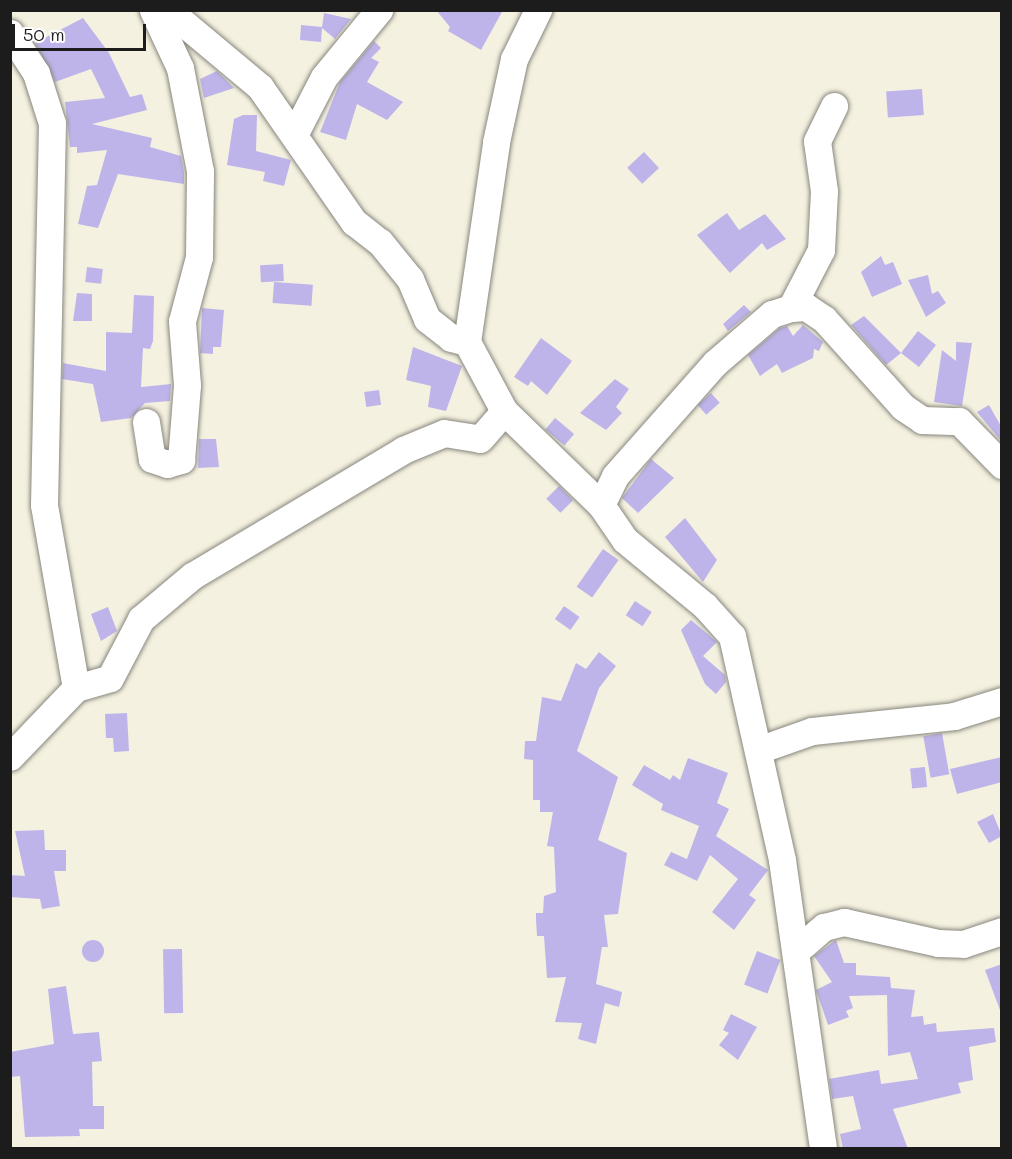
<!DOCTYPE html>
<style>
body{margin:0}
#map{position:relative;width:1012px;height:1159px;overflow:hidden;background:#f4f1e0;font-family:Mali,sans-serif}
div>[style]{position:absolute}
.building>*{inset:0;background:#bfb4ea;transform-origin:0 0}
.round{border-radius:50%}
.roads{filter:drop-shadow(0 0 2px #88867e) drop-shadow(0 0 2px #88867e)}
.minor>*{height:27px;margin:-13.5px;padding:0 13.5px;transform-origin:13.5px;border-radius:13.5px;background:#fff}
span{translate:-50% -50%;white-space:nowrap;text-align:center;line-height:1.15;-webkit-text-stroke:4.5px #fff;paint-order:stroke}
.frame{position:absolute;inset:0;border:12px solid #1c1c1c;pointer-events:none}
.scale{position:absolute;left:12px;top:24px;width:134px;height:27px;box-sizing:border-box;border:3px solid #1c1c1c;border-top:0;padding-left:8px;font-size:18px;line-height:21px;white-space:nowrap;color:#1c1c1c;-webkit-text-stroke:4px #fff;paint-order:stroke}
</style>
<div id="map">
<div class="building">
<i style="clip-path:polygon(436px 10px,503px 10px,481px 50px,448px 31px,450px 27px)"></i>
<i style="clip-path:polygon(324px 13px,351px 19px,335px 39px,322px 28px,321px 42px,300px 40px,301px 25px,322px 27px)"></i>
<i style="clip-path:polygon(83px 18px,109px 53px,130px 97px,142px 94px,147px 110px,92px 124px,152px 138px,150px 147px,181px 156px,184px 172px,184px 184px,118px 174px,98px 228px,78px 224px,87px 186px,97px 185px,107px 150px,77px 153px,77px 147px,70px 147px,65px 102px,105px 98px,91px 69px,55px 82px,35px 43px)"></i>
<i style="clip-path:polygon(374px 41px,381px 48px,371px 58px,379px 62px,367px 82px,403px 102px,387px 120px,357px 104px,346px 140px,320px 132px,340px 82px)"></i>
<i style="clip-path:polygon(217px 71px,234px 88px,204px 98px,200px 79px)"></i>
<i style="left:922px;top:89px;width:26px;height:36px;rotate:86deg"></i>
<i style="clip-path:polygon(243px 115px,257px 115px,256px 151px,291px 160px,284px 186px,263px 181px,265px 172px,227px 165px,234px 119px)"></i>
<i style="left:644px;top:152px;width:22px;height:23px;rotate:47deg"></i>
<i style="clip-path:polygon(727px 213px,739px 230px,765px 214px,786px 239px,767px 250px,762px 243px,730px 273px,697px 235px)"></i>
<i style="clip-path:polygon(881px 256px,885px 265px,893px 262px,902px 284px,872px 297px,861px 272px)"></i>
<i style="left:283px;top:264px;width:17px;height:23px;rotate:87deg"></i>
<i style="left:87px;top:267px;width:16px;height:15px;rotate:7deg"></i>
<i style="clip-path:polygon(928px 275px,932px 294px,938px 291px,946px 303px,926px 317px,908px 280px)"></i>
<i style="left:274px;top:282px;width:39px;height:21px;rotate:4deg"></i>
<i style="clip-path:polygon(77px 293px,92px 294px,92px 321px,73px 321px)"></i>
<i style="clip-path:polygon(134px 295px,154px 296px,153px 341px,150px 349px,143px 348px,141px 387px,171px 384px,170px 401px,145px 403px,131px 418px,101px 422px,93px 384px,62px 379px,63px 363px,106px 371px,106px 332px,132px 333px)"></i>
<i style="clip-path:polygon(744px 305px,751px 312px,728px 331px,723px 324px)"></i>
<i style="clip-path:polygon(202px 308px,224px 310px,221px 347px,213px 347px,213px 354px,200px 353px)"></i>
<i style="clip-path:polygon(864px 316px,901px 353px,918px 331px,936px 345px,919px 367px,901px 353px,886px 365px,851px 325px)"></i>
<i style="clip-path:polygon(803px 325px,823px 342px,819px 351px,814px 349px,813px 358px,790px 369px,782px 373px,777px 364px,760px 376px,748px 355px,780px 328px,787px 326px,793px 336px)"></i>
<i style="clip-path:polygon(541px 338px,572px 361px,547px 395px,531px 381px,528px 386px,514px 377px)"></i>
<i style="clip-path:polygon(956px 342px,972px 343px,962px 406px,934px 402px,942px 350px,956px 361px)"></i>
<i style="clip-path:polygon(413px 347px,462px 366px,446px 411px,428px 407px,431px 386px,406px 380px)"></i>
<i style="clip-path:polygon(615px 379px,629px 389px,616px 407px,622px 413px,606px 430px,580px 413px)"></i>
<i style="left:379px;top:390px;width:15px;height:15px;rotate:82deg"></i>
<i style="left:711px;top:393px;width:13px;height:18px;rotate:48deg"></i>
<i style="clip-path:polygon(989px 405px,1002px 428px,1002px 442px,977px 412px)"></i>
<i style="left:555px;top:418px;width:25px;height:15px;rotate:40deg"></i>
<i style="clip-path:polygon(199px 439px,216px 439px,219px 467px,198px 468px)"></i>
<i style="clip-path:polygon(651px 459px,674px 478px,638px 513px,622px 498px)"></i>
<i style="left:559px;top:486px;width:20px;height:18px;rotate:45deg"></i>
<i style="clip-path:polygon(685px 518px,717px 560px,703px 582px,665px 537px)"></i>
<i style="left:603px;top:549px;width:19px;height:46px;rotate:35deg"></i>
<i style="left:635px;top:601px;width:20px;height:17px;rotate:33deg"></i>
<i style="left:564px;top:606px;width:19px;height:16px;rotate:35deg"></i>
<i style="clip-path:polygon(108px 607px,117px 631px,101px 641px,91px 614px)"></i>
<i style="clip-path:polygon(691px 620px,717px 642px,703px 656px,725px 675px,726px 682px,716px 694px,705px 684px,681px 630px)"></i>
<i style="clip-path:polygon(599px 652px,616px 666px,599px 688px,577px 751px,618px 777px,598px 840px,627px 853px,618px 914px,604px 915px,608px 947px,602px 947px,596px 984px,622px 992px,619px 1007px,605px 1003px,596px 1044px,578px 1039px,582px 1023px,555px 1022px,566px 977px,547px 978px,544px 936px,537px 936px,536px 920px,536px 913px,543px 913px,544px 896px,556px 892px,554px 847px,547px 846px,553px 812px,540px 812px,540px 800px,533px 800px,533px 760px,524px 759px,525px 741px,536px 741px,542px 697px,561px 701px,576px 663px,586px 669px)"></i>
<i style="clip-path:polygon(127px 713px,129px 751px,114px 752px,113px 738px,106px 738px,105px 714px)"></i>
<i style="left:942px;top:733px;width:42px;height:19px;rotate:80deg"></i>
<i style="clip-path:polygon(1002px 757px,1002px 782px,957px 794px,950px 769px)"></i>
<i style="clip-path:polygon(688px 758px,728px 773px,717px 803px,729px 809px,716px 836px,768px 870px,749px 895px,756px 900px,734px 930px,712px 912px,738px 879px,710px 855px,697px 881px,664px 865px,671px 852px,687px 859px,699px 826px,661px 810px,663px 804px,632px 785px,644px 765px,670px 780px,673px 775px,680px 780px)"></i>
<i style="left:925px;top:767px;width:20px;height:15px;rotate:84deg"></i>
<i style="clip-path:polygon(993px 814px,1002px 836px,989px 843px,977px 822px)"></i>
<i style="clip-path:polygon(44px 830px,45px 850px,66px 850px,66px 871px,54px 871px,60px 906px,42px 909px,40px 899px,10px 897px,10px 875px,25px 876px,15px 831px)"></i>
<i class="round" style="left:82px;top:940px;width:22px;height:22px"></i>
<i style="clip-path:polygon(836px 940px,844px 963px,856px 963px,856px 975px,890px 977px,891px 988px,915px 990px,911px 1017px,923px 1016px,924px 1025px,936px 1023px,937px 1032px,994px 1028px,996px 1042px,969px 1047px,973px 1080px,958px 1083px,961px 1093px,893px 1109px,908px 1149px,843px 1149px,840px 1134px,861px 1129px,853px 1096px,832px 1099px,829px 1079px,879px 1070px,881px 1084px,918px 1079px,910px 1052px,888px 1056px,887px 995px,849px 996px,853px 1008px,846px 1011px,849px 1017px,828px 1025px,816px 990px,832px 982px,814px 956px)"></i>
<i style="left:182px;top:949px;width:64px;height:19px;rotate:89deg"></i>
<i style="left:757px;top:951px;width:25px;height:36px;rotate:21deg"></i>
<i style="clip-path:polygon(1002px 964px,1002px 1010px,1000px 1010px,985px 970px)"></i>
<i style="clip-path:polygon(66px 986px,73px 1034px,99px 1032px,102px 1061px,92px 1062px,93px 1106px,104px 1106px,104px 1129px,79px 1129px,80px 1136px,25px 1137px,20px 1076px,10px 1077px,10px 1052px,54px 1044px,48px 989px)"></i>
<i style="clip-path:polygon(731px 1014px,757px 1027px,738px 1060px,719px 1045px,729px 1033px,723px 1030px)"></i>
</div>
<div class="roads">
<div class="minor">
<i style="left:168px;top:10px;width:120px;rotate:39.9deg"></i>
<i style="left:260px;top:87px;width:165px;rotate:55.2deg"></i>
<i style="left:354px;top:222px;width:33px;rotate:38deg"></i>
<i style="left:380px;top:242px;width:48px;rotate:51deg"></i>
<i style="left:410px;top:279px;width:43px;rotate:67deg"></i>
<i style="left:427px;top:319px;width:31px;rotate:38deg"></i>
<i style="left:451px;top:338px;width:16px;rotate:14deg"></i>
<i style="left:467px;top:342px;width:78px;rotate:61.8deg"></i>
<i style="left:504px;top:411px;width:135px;rotate:44.1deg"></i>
<i style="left:601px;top:505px;width:42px;rotate:55.6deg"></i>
<i style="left:625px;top:540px;width:104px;rotate:39.5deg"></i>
<i style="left:705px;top:606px;width:40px;rotate:48deg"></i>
<i style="left:732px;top:636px;width:230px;rotate:77.4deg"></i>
<i style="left:782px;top:860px;width:291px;rotate:81.9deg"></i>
<i style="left:10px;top:33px;width:48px;rotate:57deg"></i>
<i style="left:36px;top:73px;width:52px;rotate:72.3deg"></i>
<i style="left:52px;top:123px;width:382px;rotate:91.2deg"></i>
<i style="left:44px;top:505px;width:186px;rotate:80.1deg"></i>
<i style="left:294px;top:135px;width:65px;rotate:-62.7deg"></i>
<i style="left:324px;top:77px;width:87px;rotate:-50.6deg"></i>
<i style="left:791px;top:308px;width:65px;rotate:-62.7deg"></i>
<i style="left:821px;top:250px;width:59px;rotate:-87.1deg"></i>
<i style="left:824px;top:191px;width:50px;rotate:-98deg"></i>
<i style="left:817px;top:141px;width:39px;rotate:-64deg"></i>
<i style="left:467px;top:342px;width:202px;rotate:-81.7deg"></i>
<i style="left:496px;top:142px;width:85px;rotate:-77.8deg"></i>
<i style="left:514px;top:59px;width:55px;rotate:-63.9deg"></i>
<i style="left:146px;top:422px;width:37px;rotate:81deg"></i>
<i style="left:152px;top:459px;width:16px;rotate:18deg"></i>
<i style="left:167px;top:464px;width:15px;rotate:-16deg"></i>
<i style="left:181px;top:460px;width:75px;rotate:-85.4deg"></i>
<i style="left:187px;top:385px;width:64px;rotate:-94.5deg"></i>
<i style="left:182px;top:321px;width:66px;rotate:-75.1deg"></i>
<i style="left:199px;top:257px;width:86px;rotate:-89.3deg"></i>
<i style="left:200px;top:171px;width:105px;rotate:-101deg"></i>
<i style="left:180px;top:68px;width:64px;rotate:-115deg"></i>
<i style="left:601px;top:505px;width:32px;rotate:-64deg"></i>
<i style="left:615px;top:476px;width:151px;rotate:-48.5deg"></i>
<i style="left:715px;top:363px;width:75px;rotate:-40.7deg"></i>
<i style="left:772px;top:314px;width:20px;rotate:-18deg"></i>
<i style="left:791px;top:308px;width:15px;rotate:-4deg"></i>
<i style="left:806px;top:307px;width:22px;rotate:34deg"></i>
<i style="left:824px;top:319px;width:118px;rotate:48.1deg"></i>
<i style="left:903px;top:407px;width:23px;rotate:34deg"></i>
<i style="left:922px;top:420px;width:37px;rotate:2deg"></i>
<i style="left:959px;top:421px;width:62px;rotate:45.7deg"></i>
<i style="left:761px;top:749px;width:54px;rotate:-19.4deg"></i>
<i style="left:812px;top:731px;width:143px;rotate:-6deg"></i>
<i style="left:954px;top:716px;width:50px;rotate:-17.4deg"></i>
<i style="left:10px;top:757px;width:95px;rotate:-46.3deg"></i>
<i style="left:76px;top:688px;width:35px;rotate:-16deg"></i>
<i style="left:110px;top:678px;width:67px;rotate:-62.3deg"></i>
<i style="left:141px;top:619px;width:67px;rotate:-40.1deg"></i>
<i style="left:192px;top:576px;width:246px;rotate:-30.8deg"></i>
<i style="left:403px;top:450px;width:44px;rotate:-22.5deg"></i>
<i style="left:444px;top:433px;width:36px;rotate:9deg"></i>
<i style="left:480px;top:439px;width:37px;rotate:-49deg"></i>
<i style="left:796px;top:951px;width:37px;rotate:-41deg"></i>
<i style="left:824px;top:927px;width:21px;rotate:-14deg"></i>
<i style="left:844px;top:922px;width:96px;rotate:12.6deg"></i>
<i style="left:938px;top:943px;width:25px;rotate:2deg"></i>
<i style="left:963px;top:944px;width:41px;rotate:-18.4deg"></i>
</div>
</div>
<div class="frame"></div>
<div class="scale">50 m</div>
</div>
